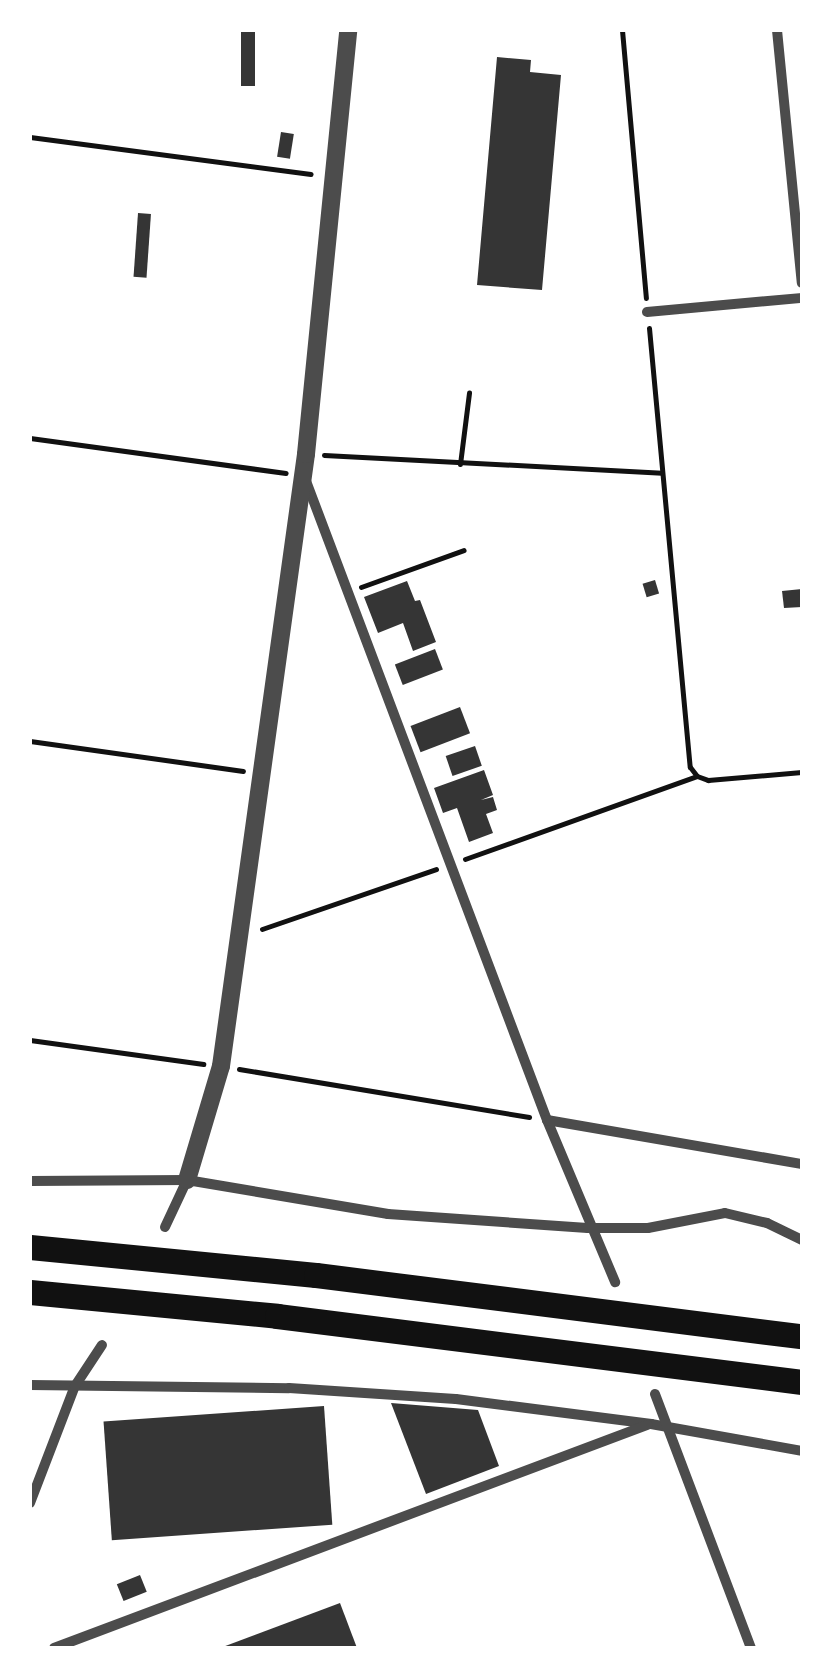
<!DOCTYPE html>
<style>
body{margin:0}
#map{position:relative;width:832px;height:1678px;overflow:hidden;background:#fff;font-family:"Noto Serif",serif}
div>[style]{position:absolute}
.building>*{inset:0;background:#353535;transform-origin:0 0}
.path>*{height:5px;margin:-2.5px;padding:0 2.5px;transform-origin:2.5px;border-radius:2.5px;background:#111}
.minor>*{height:10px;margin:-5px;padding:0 5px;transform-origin:5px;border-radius:5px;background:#4c4c4c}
.tertiary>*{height:18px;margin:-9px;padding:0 9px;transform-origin:9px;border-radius:9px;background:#4c4c4c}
.motorway>*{height:25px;margin:-12.5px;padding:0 12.5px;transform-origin:12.5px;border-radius:12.5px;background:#111}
span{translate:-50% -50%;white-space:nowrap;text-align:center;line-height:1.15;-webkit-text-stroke:10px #fff;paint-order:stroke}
.frame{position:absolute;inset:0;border:32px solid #fff;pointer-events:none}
</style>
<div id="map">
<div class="building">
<i style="left:241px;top:30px;width:14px;height:56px"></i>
<i style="clip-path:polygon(497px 57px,531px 60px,530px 72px,561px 75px,542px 290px,477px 285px)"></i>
<i style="left:281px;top:132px;width:13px;height:25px;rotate:9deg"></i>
<i style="left:138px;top:213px;width:13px;height:64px;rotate:4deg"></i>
<i style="left:655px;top:580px;width:14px;height:13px;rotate:73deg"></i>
<i style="clip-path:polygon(407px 581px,415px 601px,420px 600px,436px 642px,413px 651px,403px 623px,378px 633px,364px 597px)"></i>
<i style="clip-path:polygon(802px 589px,802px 607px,784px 608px,782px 591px)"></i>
<i style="left:435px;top:649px;width:22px;height:43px;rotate:69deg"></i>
<i style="left:460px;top:707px;width:28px;height:53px;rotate:69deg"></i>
<i style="left:475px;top:746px;width:21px;height:31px;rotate:71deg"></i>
<i style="clip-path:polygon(484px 770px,493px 795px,481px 800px,493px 797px,497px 810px,486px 814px,493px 833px,469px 842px,457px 808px,443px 813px,434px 788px)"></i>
<i style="clip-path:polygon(391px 1403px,478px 1410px,499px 1466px,426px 1494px)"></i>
<i style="left:324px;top:1406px;width:119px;height:221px;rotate:86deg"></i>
<i style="left:140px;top:1575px;width:18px;height:25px;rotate:68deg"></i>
<i style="clip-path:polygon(340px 1603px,357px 1648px,220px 1648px)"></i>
</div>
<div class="path">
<i style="left:622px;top:30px;width:269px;rotate:84.9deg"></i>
<i style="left:30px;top:137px;width:283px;rotate:7.5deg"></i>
<i style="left:649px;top:328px;width:441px;rotate:84.7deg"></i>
<i style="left:690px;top:767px;width:11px;rotate:52deg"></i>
<i style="left:30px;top:438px;width:258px;rotate:7.8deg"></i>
<i style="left:324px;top:455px;width:338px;rotate:3deg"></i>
<i style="left:460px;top:464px;width:72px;rotate:-82.8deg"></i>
<i style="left:361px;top:587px;width:109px;rotate:-19.8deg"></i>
<i style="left:30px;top:741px;width:215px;rotate:8deg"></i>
<i style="left:465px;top:859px;width:246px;rotate:-19.7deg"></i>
<i style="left:697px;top:776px;width:12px;rotate:20deg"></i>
<i style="left:708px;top:780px;width:94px;rotate:-4.9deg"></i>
<i style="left:262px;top:929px;width:184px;rotate:-19deg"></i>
<i style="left:30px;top:1040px;width:175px;rotate:7.9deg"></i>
<i style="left:239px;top:1069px;width:294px;rotate:9.4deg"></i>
</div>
<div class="minor">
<i style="left:777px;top:30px;width:254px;rotate:84.4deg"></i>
<i style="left:647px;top:312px;width:156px;rotate:-5.2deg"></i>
<i style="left:306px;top:481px;width:683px;rotate:69.34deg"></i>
<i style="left:547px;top:1120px;width:176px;rotate:67.2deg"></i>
<i style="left:547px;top:1120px;width:259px;rotate:9.8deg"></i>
<i style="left:30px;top:1181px;width:157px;rotate:-0.4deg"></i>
<i style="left:187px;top:1180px;width:204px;rotate:9.6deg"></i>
<i style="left:388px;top:1214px;width:200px;rotate:4deg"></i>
<i style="left:588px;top:1228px;width:60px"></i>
<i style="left:648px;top:1228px;width:78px;rotate:-11deg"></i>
<i style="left:725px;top:1213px;width:43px;rotate:13.4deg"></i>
<i style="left:767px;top:1223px;width:39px;rotate:26deg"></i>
<i style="left:165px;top:1227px;width:52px;rotate:-64.9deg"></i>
<i style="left:30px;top:1385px;width:259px;rotate:0.7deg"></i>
<i style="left:289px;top:1388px;width:167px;rotate:3.8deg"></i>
<i style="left:456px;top:1399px;width:197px;rotate:7.3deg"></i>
<i style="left:651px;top:1424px;width:153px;rotate:10.1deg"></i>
<i style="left:655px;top:1394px;width:272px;rotate:69.3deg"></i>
<i style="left:30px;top:1503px;width:125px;rotate:-69deg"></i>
<i style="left:75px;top:1386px;width:49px;rotate:-56.6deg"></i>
<i style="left:54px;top:1648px;width:634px;rotate:-20.61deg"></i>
</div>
<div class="tertiary">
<i style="left:187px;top:1180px;width:119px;rotate:-73.4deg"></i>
<i style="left:221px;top:1066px;width:618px;rotate:-82.09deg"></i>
<i style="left:306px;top:454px;width:426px;rotate:-84.3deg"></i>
</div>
<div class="motorway">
<i style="left:30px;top:1247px;width:287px;rotate:5.6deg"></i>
<i style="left:316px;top:1275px;width:490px;rotate:7.2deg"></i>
<i style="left:30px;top:1292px;width:248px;rotate:5.5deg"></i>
<i style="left:277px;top:1316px;width:529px;rotate:7.17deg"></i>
</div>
<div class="frame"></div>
</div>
